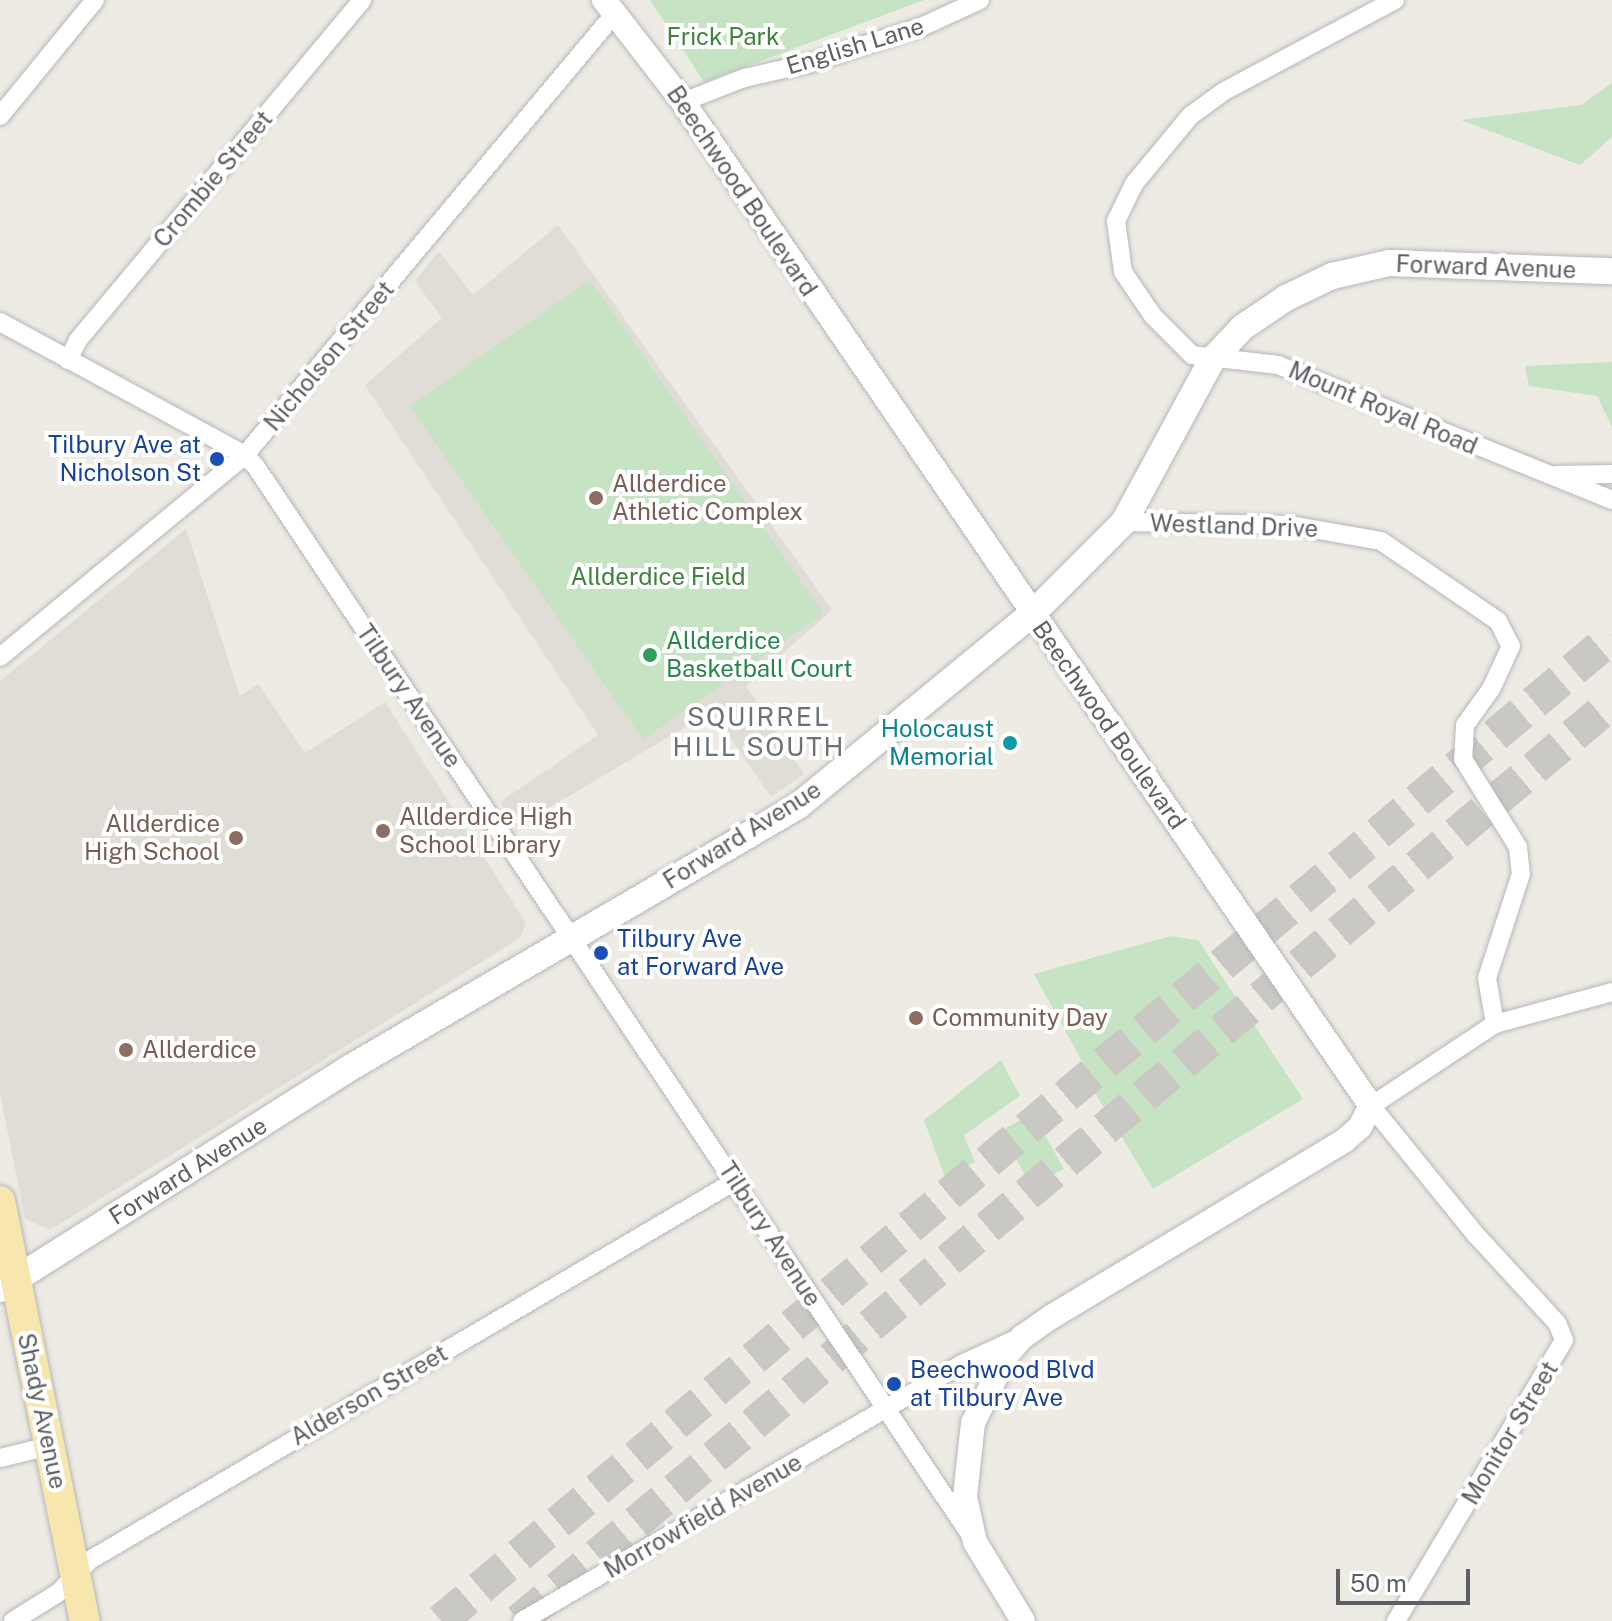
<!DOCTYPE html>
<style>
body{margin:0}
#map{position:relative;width:1612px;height:1621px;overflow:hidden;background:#edebe4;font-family:"Public Sans",sans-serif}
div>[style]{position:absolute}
.education>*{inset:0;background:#e0dcd6}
.green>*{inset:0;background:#c6e3c3;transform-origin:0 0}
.motorway-tunnel>*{height:34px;margin-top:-17px;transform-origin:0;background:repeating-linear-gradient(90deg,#c9c8c4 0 34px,transparent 0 51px)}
.roads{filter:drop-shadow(0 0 2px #b5b7ba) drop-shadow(0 0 2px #b5b7ba)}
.minor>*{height:18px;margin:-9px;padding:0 9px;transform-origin:9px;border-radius:9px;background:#fff}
.tertiary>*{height:24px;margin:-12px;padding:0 12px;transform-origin:12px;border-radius:12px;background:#fff}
.secondary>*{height:26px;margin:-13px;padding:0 13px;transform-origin:13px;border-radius:13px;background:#fff}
.primary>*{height:30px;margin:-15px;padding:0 15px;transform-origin:15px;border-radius:15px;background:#f8e6af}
.dots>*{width:22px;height:22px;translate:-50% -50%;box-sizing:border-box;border:4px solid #fff;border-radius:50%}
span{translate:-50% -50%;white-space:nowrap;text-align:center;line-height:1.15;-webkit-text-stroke:8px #fff;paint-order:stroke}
.park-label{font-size:24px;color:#3f823c}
.street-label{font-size:24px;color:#5c6064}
.transit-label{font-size:24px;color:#164399}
.right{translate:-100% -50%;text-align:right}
.left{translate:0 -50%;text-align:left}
.education-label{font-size:24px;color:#785e54}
.leisure-label{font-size:24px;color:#27864d}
.culture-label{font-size:24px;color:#0d838f}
.neighbourhood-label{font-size:26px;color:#6d7276;letter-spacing:2px}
.scale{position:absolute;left:1336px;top:1569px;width:134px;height:36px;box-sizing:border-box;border:4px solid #5c6064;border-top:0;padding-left:10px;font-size:24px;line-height:28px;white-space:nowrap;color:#5c6064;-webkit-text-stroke:6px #fff;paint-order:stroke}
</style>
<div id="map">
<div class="education">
<i style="clip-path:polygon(558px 225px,832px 610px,746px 686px,804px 774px,771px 797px,712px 711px,517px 827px,500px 802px,598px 735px,365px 385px,442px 318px,415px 281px,439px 251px,473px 295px)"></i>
<i style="clip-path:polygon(186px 529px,240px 696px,258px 684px,305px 753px,385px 702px,526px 923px,520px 938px,50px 1230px,25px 1219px,0 1094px,0 681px)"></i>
</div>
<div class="green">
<i style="clip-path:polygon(650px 0,924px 0,704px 82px)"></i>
<i style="clip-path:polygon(1612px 83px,1612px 137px,1580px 165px,1461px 120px,1581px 105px)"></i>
<i style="left:590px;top:280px;width:407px;height:220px;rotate:55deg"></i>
<i style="clip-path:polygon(1612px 362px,1612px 427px,1597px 396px,1529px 386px,1525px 366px)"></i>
<i style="clip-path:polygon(1171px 936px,1198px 940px,1303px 1099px,1153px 1189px,1086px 1078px,1089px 1074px,1034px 974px)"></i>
<i style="clip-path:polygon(1001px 1060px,1020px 1096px,964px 1135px,975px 1162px,945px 1177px,924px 1120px)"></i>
<i style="left:1033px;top:1113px;width:64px;height:37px;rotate:61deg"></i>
</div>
<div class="motorway-tunnel">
<i style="left:441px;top:1621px;width:1530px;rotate:-40.04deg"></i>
<i style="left:519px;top:1621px;width:1427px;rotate:-40.03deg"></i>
</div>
<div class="roads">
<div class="minor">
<i style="left:1395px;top:0;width:195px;rotate:151.9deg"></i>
<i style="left:1223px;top:92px;width:39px;rotate:144deg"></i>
<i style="left:1191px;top:115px;width:89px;rotate:129.6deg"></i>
<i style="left:1134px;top:184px;width:41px;rotate:115.9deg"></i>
<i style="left:1116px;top:221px;width:51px;rotate:82.2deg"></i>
<i style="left:1123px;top:272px;width:53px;rotate:55.7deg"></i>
<i style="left:1153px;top:316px;width:55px;rotate:45deg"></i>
<i style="left:1192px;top:355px;width:87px;rotate:6.6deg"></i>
<i style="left:1278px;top:365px;width:360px;rotate:22deg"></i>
<i style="left:683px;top:102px;width:66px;rotate:-21.5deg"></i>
<i style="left:744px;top:78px;width:68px;rotate:-12.8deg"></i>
<i style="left:810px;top:63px;width:117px;rotate:-18deg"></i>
<i style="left:921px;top:27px;width:65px;rotate:-24.6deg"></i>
<i style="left:0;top:116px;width:150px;rotate:-50.7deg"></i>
<i style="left:0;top:322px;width:279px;rotate:28.5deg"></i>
<i style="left:245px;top:455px;width:16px;rotate:47deg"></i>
<i style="left:256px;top:467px;width:1286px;rotate:56.22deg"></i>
<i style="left:68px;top:360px;width:22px;rotate:-63deg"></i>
<i style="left:78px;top:340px;width:443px;rotate:-50.1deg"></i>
<i style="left:1557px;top:475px;width:55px;rotate:-1deg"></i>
<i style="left:1124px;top:522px;width:166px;rotate:1deg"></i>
<i style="left:1290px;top:525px;width:92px;rotate:10deg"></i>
<i style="left:1381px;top:541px;width:142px;rotate:34.4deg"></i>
<i style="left:1498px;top:621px;width:28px;rotate:63deg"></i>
<i style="left:1511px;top:646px;width:47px;rotate:114.9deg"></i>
<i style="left:1491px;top:689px;width:44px;rotate:125.8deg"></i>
<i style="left:1465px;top:725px;width:34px;rotate:93deg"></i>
<i style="left:1463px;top:759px;width:104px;rotate:58deg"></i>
<i style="left:1518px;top:847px;width:27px;rotate:84deg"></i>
<i style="left:1521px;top:874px;width:109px;rotate:108.1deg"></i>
<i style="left:1487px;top:978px;width:47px;rotate:80.1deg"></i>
<i style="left:0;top:657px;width:318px;rotate:-39.5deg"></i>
<i style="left:245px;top:455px;width:578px;rotate:-50.05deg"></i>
<i style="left:0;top:1458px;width:50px;rotate:-13.8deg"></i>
<i style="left:13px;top:1621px;width:53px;rotate:-31.9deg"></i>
<i style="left:58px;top:1593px;width:46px;rotate:-45.9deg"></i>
<i style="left:90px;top:1560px;width:748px;rotate:-30.44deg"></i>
<i style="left:522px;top:1621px;width:510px;rotate:-30.29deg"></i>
<i style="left:962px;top:1364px;width:60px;rotate:-24.8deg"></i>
<i style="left:1396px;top:1621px;width:327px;rotate:-59.1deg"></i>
<i style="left:1564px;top:1340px;width:18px;rotate:-112deg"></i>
<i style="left:1557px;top:1323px;width:120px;rotate:-132.6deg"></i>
<i style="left:1476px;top:1235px;width:166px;rotate:-129.1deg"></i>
<i style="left:1371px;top:1106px;width:149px;rotate:-33.5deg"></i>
<i style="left:1495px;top:1024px;width:121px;rotate:-15.3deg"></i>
</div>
<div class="tertiary">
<i style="left:604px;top:0;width:129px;rotate:52.2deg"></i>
<i style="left:683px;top:102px;width:1217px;rotate:55.58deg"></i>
<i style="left:1371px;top:1106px;width:24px;rotate:118deg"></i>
<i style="left:1360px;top:1127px;width:21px;rotate:139deg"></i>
<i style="left:1344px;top:1141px;width:342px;rotate:149deg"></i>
<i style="left:1051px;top:1317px;width:35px;rotate:145deg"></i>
<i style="left:1022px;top:1337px;width:25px;rotate:130deg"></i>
<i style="left:1006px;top:1356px;width:75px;rotate:116.2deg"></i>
<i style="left:973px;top:1423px;width:74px;rotate:96.2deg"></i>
<i style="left:965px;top:1497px;width:46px;rotate:77.5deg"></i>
<i style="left:975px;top:1542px;width:92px;rotate:58.7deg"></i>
</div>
<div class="secondary">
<i style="left:0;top:1289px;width:412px;rotate:-32.3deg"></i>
<i style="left:348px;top:1069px;width:521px;rotate:-30.3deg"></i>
<i style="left:798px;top:806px;width:303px;rotate:-39.4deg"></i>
<i style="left:1032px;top:614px;width:130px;rotate:-45deg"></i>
<i style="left:1124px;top:522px;width:184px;rotate:-61.5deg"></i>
<i style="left:1212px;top:360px;width:45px;rotate:-46.8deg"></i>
<i style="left:1243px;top:327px;width:52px;rotate:-34deg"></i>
<i style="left:1286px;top:298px;width:51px;rotate:-25.6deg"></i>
<i style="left:1332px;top:276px;width:58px;rotate:-12.8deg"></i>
<i style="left:1389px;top:263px;width:223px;rotate:2.1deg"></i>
</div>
<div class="primary">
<i style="left:0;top:1201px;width:429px;rotate:78.6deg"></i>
</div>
</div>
<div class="dots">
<i style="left:217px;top:459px;background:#1a4fb4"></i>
<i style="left:596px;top:498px;background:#8d6e63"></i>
<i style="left:650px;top:655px;background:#2e9e5b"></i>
<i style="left:1010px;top:743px;background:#0f9aa8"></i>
<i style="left:383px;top:831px;background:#8d6e63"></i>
<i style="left:236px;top:838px;background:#8d6e63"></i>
<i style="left:601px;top:953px;background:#1a4fb4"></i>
<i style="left:916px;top:1018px;background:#8d6e63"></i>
<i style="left:126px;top:1050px;background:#8d6e63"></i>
<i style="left:894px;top:1384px;background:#1a4fb4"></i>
</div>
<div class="park-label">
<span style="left:723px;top:37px">Frick Park</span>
<span style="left:658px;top:577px">Allderdice Field</span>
</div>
<div class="street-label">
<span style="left:855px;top:46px;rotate:-17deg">English Lane</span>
<span style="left:213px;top:179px;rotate:-50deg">Crombie Street</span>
<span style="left:742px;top:191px;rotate:56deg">Beechwood Boulevard</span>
<span style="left:1486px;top:267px;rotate:2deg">Forward Avenue</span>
<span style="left:329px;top:356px;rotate:-50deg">Nicholson Street</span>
<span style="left:1383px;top:408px;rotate:23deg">Mount Royal Road</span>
<span style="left:1234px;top:526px;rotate:2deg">Westland Drive</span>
<span style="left:409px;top:696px;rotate:56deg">Tilbury Avenue</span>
<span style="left:1109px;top:725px;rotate:55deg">Beechwood Boulevard</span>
<span style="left:742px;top:835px;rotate:-32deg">Forward Avenue</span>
<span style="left:188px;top:1171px;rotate:-32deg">Forward Avenue</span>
<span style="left:770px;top:1234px;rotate:57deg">Tilbury Avenue</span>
<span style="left:369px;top:1395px;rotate:-30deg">Alderson Street</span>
<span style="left:42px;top:1411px;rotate:78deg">Shady Avenue</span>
<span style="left:1510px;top:1433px;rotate:-59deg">Monitor Street</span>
<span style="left:703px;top:1516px;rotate:-30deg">Morrowfield Avenue</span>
</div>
<div class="transit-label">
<span class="right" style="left:201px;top:459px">Tilbury Ave at<br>Nicholson St</span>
<span class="left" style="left:617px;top:953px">Tilbury Ave<br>at Forward Ave</span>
<span class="left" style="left:910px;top:1384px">Beechwood Blvd<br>at Tilbury Ave</span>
</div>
<div class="education-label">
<span class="left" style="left:612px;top:498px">Allderdice<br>Athletic Complex</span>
<span class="left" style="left:399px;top:831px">Allderdice High<br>School Library</span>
<span class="right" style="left:220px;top:838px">Allderdice<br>High School</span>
<span class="left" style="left:932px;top:1018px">Community Day</span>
<span class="left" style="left:142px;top:1050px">Allderdice</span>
</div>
<div class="leisure-label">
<span class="left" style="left:666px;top:655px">Allderdice<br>Basketball Court</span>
</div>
<div class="culture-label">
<span class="right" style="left:994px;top:743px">Holocaust<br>Memorial</span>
</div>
<div class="neighbourhood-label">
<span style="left:759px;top:732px">SQUIRREL<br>HILL SOUTH</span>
</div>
<div class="scale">50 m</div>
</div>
